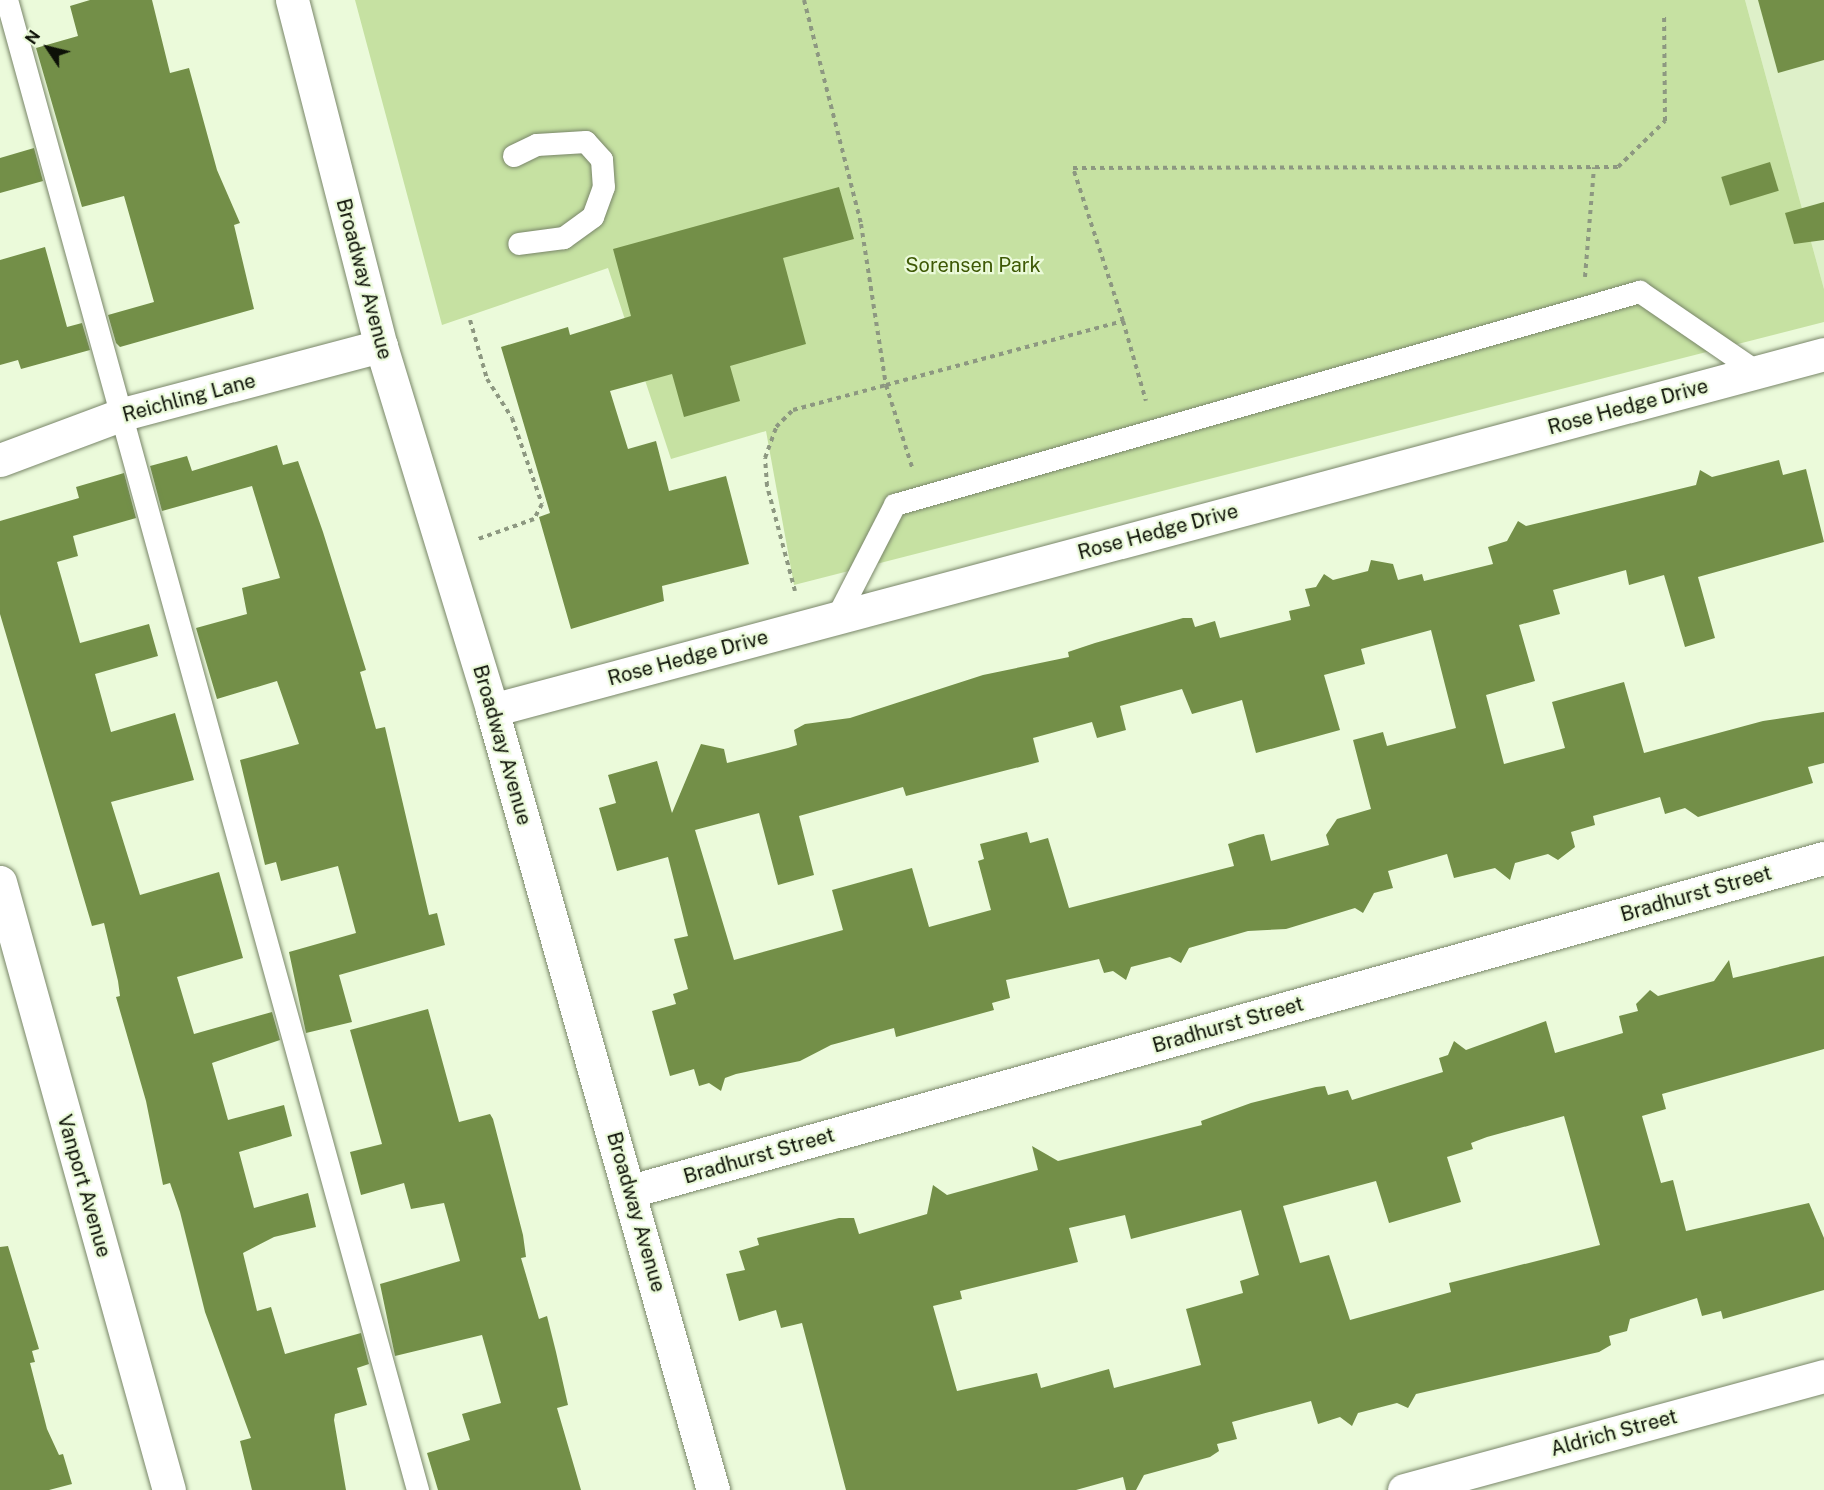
<!DOCTYPE html>
<style>
body{margin:0}
#map{position:relative;width:1824px;height:1490px;overflow:hidden;background:#ebfada;font-family:"Public Sans",sans-serif}
div>[style]{position:absolute}
.built>*{inset:0;background:#def0c9}
.green>*{inset:0;background:#c6e1a2}
.building>*{inset:0;background:#738f48;transform-origin:0 0}
.path>*{height:4px;margin-top:-2px;transform-origin:0;background:repeating-linear-gradient(90deg,#8d9881 0 4.5px,transparent 0 9px)}
.roads{filter:drop-shadow(0 0 2px #798669) drop-shadow(0 0 2px #798669)}
.lane>*{height:22px;margin:-11px;padding:0 11px;transform-origin:11px;border-radius:11px;background:#fff}
.street>*{height:33px;margin:-16.5px;padding:0 16.5px;transform-origin:16.5px;border-radius:16.5px;background:#fff}
.secondary>*{height:33px;margin:-16.5px;padding:0 16.5px;transform-origin:16.5px;border-radius:16.5px;background:#fff}
span{translate:-50% -50%;white-space:nowrap;text-align:center;line-height:1.15;-webkit-text-stroke:4.5px #ebfada;paint-order:stroke}
.park-label{font-size:20px;color:#3e5905}
.street-label{font-size:20px;color:#0d1107}
.north{position:absolute;left:18px;top:18px;width:60px;height:60px;-webkit-text-stroke:4px #ebfada;paint-order:stroke;rotate:305deg;font-size:16px;font-weight:700;line-height:24px;text-align:center;color:#0d1107}
.north::after{content:'';display:block;margin:auto;width:21px;height:27px;background:#0d1107;clip-path:polygon(50% 0,100% 100%,50% 72%,0 100%)}
</style>
<div id="map">
<div class="built">
<i style="clip-path:polygon(1745px 0,1824px 0,1824px 289px)"></i>
</div>
<div class="green">
<i style="clip-path:polygon(355px 0,1745px 0,1824px 289px,1824px 322px,794px 585px,766px 431px,671px 459px,608px 268px,442px 325px)"></i>
</div>
<div class="building">
<i style="clip-path:polygon(90px 0,152px 0,170px 73px,189px 68px,217px 170px,240px 223px,234px 225px,254px 309px,120px 347px,116px 343px,108px 315px,154px 302px,124px 196px,82px 207px,36px 48px,78px 36px,70px 6px)"></i>
<i style="clip-path:polygon(1758px 0,1824px 0,1824px 60px,1778px 73px)"></i>
<i style="clip-path:polygon(34px 148px,43px 181px,0 193px,0 158px)"></i>
<i style="left:1770px;top:162px;width:30px;height:51px;rotate:73deg"></i>
<i style="clip-path:polygon(839px 187px,854px 239px,783px 258px,806px 344px,730px 366px,740px 401px,684px 417px,672px 374px,610px 391px,628px 449px,656px 441px,669px 491px,726px 476px,749px 564px,662px 586px,664px 601px,571px 629px,539px 517px,550px 513px,501px 347px,568px 327px,570px 335px,631px 316px,613px 249px)"></i>
<i style="clip-path:polygon(1824px 202px,1824px 240px,1794px 244px,1785px 213px)"></i>
<i style="clip-path:polygon(45px 247px,67px 327px,82px 323px,90px 350px,21px 369px,18px 360px,0 365px,0 260px)"></i>
<i style="clip-path:polygon(277px 445px,283px 465px,298px 461px,323px 532px,366px 670px,360px 672px,376px 729px,385px 727px,429px 915px,437px 913px,445px 945px,339px 975px,352px 1022px,306px 1033px,289px 952px,356px 933px,338px 866px,281px 881px,276px 862px,265px 865px,240px 760px,299px 744px,277px 681px,217px 699px,196px 628px,247px 614px,242px 588px,280px 578px,252px 486px,162px 511px,150px 466px,187px 456px,192px 471px)"></i>
<i style="clip-path:polygon(evenodd,1779px 460px,1783px 475px,1806px 469px,1824px 542px,1698px 577px,1715px 638px,1685px 647px,1664px 575px,1629px 585px,1626px 570px,1553px 590px,1560px 614px,1519px 625px,1535px 681px,1486px 695px,1504px 764px,1565px 748px,1552px 702px,1624px 682px,1644px 753px,1763px 721px,1824px 712px,1824px 763px,1808px 767px,1813px 783px,1698px 817px,1685px 808px,1665px 814px,1660px 797px,1593px 816px,1595px 825px,1571px 832px,1575px 847px,1558px 860px,1548px 854px,1515px 863px,1510px 880px,1495px 868px,1454px 878px,1447px 854px,1388px 871px,1393px 888px,1374px 893px,1363px 913px,1355px 908px,1286px 929px,1248px 931px,1189px 948px,1181px 963px,1170px 957px,1131px 967px,1126px 980px,1113px 971px,1104px 973px,1099px 959px,1006px 980px,1010px 998px,992px 1003px,994px 1010px,896px 1037px,894px 1028px,831px 1045px,800px 1061px,736px 1074px,725px 1078px,721px 1091px,709px 1083px,699px 1086px,694px 1069px,670px 1076px,652px 1011px,676px 1004px,673px 994px,688px 989px,674px 939px,688px 936px,668px 857px,617px 871px,599px 808px,616px 803px,608px 775px,657px 761px,672px 813px,701px 744px,724px 749px,727px 763px,788px 748px,797px 745px,794px 730px,805px 724px,850px 718px,983px 675px,1069px 657px,1068px 652px,1095px 643px,1183px 618px,1192px 618px,1195px 627px,1215px 621px,1220px 638px,1291px 620px,1289px 611px,1310px 606px,1305px 589px,1316px 587px,1324px 574px,1333px 580px,1368px 571px,1371px 560px,1393px 564px,1398px 580px,1422px 574px,1424px 581px,1493px 564px,1488px 547px,1507px 541px,1518px 521px,1526px 526px,1696px 485px,1700px 470px,1712px 477px,1779px 460px,1431px 630px,1456px 728px,1387px 746px,1383px 732px,1353px 740px,1371px 809px,1337px 819px,1326px 835px,1329px 845px,1271px 861px,1264px 834px,1257px 835px,1228px 844px,1234px 866px,1069px 908px,1048px 838px,1030px 843px,1027px 832px,980px 844px,984px 859px,978px 861px,991px 910px,929px 927px,912px 868px,832px 890px,843px 930px,734px 960px,695px 830px,759px 813px,778px 885px,814px 875px,799px 816px,903px 787px,906px 796px,1039px 762px,1033px 738px,1092px 722px,1097px 738px,1126px 730px,1120px 706px,1182px 689px,1192px 714px,1242px 700px,1256px 753px,1340px 730px,1324px 675px,1365px 664px,1361px 649px,1431px 630px)"></i>
<i style="clip-path:polygon(124px 473px,136px 518px,73px 536px,78px 556px,57px 562px,80px 643px,149px 624px,158px 656px,95px 674px,111px 732px,175px 713px,194px 780px,111px 802px,140px 895px,219px 872px,243px 958px,177px 977px,194px 1034px,272px 1012px,280px 1040px,212px 1063px,228px 1120px,284px 1105px,292px 1136px,239px 1152px,254px 1208px,308px 1193px,316px 1227px,274px 1237px,243px 1253px,257px 1311px,271px 1307px,285px 1354px,361px 1333px,369px 1364px,357px 1368px,367px 1405px,335px 1414px,334px 1420px,346px 1490px,252px 1490px,240px 1441px,251px 1438px,205px 1312px,180px 1212px,170px 1183px,163px 1185px,146px 1101px,116px 997px,120px 996px,118px 981px,104px 923px,92px 926px,0 614px,0 521px,79px 498px,76px 487px)"></i>
<i style="clip-path:polygon(evenodd,1824px 956px,1824px 1049px,1662px 1094px,1666px 1109px,1642px 1116px,1661px 1183px,1673px 1180px,1686px 1231px,1809px 1203px,1824px 1238px,1824px 1290px,1723px 1319px,1721px 1311px,1702px 1316px,1697px 1298px,1630px 1319px,1627px 1331px,1609px 1336px,1611px 1345px,1599px 1352px,1416px 1394px,1408px 1408px,1397px 1403px,1358px 1413px,1352px 1426px,1340px 1417px,1318px 1424px,1311px 1401px,1232px 1422px,1237px 1439px,1217px 1444px,1219px 1451px,1210px 1457px,1144px 1475px,1136px 1490px,1126px 1490px,1123px 1477px,1076px 1490px,846px 1490px,802px 1323px,781px 1328px,776px 1310px,739px 1321px,726px 1274px,745px 1270px,739px 1251px,759px 1245px,757px 1238px,839px 1218px,854px 1218px,859px 1234px,927px 1214px,933px 1185px,947px 1195px,1038px 1170px,1032px 1146px,1058px 1161px,1202px 1125px,1201px 1121px,1251px 1103px,1316px 1087px,1325px 1086px,1328px 1095px,1348px 1090px,1352px 1100px,1443px 1072px,1439px 1058px,1448px 1055px,1454px 1041px,1466px 1050px,1546px 1021px,1555px 1053px,1623px 1033px,1619px 1016px,1638px 1011px,1636px 1004px,1650px 990px,1658px 996px,1714px 981px,1729px 960px,1733px 978px,1824px 956px,1564px 1116px,1600px 1245px,1449px 1283px,1451px 1292px,1350px 1320px,1329px 1255px,1300px 1263px,1283px 1206px,1376px 1181px,1389px 1223px,1461px 1202px,1447px 1157px,1473px 1149px,1471px 1143px,1487px 1137px,1564px 1116px,1824px 956px,1241px 1210px,1259px 1275px,1240px 1281px,1243px 1293px,1186px 1309px,1201px 1365px,1114px 1388px,1109px 1369px,1041px 1388px,1037px 1373px,957px 1391px,933px 1306px,962px 1299px,960px 1291px,1078px 1262px,1069px 1228px,1125px 1215px,1131px 1239px,1241px 1210px)"></i>
<i style="clip-path:polygon(428px 1009px,459px 1122px,490px 1114px,493px 1119px,523px 1235px,526px 1257px,521px 1258px,539px 1319px,547px 1316px,556px 1352px,568px 1405px,557px 1408px,581px 1490px,438px 1490px,427px 1453px,470px 1440px,462px 1414px,501px 1403px,482px 1335px,395px 1356px,380px 1284px,460px 1261px,444px 1203px,411px 1209px,404px 1183px,361px 1195px,350px 1152px,382px 1144px,350px 1030px)"></i>
<i style="clip-path:polygon(8px 1246px,39px 1349px,32px 1351px,35px 1362px,30px 1363px,47px 1429px,59px 1455px,63px 1454px,72px 1484px,49px 1490px,0 1490px,0 1247px)"></i>
</div>
<div class="path">
<i style="left:804px;top:0;width:231px;rotate:75.7deg"></i>
<i style="left:861px;top:224px;width:163px;rotate:81.2deg"></i>
<i style="left:886px;top:385px;width:245px;rotate:-15.1deg"></i>
<i style="left:1123px;top:321px;width:83px;rotate:74deg"></i>
<i style="left:1585px;top:277px;width:110px;rotate:-85.3deg"></i>
<i style="left:470px;top:320px;width:61px;rotate:73.9deg"></i>
<i style="left:487px;top:379px;width:46px;rotate:57.3deg"></i>
<i style="left:512px;top:418px;width:91px;rotate:70.8deg"></i>
<i style="left:542px;top:504px;width:17px;rotate:118deg"></i>
<i style="left:534px;top:519px;width:59px;rotate:160.3deg"></i>
<i style="left:1123px;top:321px;width:161px;rotate:-108.1deg"></i>
<i style="left:1073px;top:168px;width:545px;rotate:-0.11deg"></i>
<i style="left:1618px;top:167px;width:66px;rotate:-44.4deg"></i>
<i style="left:1665px;top:121px;width:105px;rotate:-90.5deg"></i>
<i style="left:795px;top:591px;width:109px;rotate:-104.9deg"></i>
<i style="left:767px;top:486px;width:28px;rotate:-94deg"></i>
<i style="left:765px;top:458px;width:33px;rotate:-70deg"></i>
<i style="left:776px;top:427px;width:24px;rotate:-45deg"></i>
<i style="left:793px;top:410px;width:96px;rotate:-15deg"></i>
<i style="left:886px;top:385px;width:89px;rotate:72.4deg"></i>
</div>
<div class="roads">
<div class="lane">
<i style="left:7px;top:0;width:1546px;rotate:74.58deg"></i>
<i style="left:514px;top:156px;width:25px;rotate:-26deg"></i>
<i style="left:537px;top:145px;width:49px;rotate:-3.5deg"></i>
<i style="left:586px;top:142px;width:24px;rotate:48deg"></i>
<i style="left:602px;top:160px;width:27px;rotate:86deg"></i>
<i style="left:604px;top:187px;width:32px;rotate:110deg"></i>
<i style="left:593px;top:217px;width:36px;rotate:144deg"></i>
<i style="left:564px;top:238px;width:45px;rotate:172.4deg"></i>
<i style="left:837px;top:618px;width:127px;rotate:-62.8deg"></i>
<i style="left:895px;top:505px;width:775px;rotate:-15.96deg"></i>
<i style="left:1640px;top:292px;width:142px;rotate:34.4deg"></i>
</div>
<div class="street">
<i style="left:0;top:460px;width:131px;rotate:-20.5deg"></i>
<i style="left:123px;top:414px;width:267px;rotate:-14.8deg"></i>
<i style="left:492px;top:710px;width:1379px;rotate:-14.96deg"></i>
<i style="left:0;top:882px;width:631px;rotate:74.47deg"></i>
<i style="left:631px;top:1191px;width:1239px;rotate:-15.6deg"></i>
<i style="left:1404px;top:1490px;width:435px;rotate:-15.2deg"></i>
</div>
<div class="secondary">
<i style="left:292px;top:0;width:357px;rotate:75.6deg"></i>
<i style="left:381px;top:346px;width:381px;rotate:73deg"></i>
<i style="left:492px;top:710px;width:811px;rotate:74.18deg"></i>
</div>
</div>
<div class="park-label">
<span style="left:973px;top:265px">Sorensen Park</span>
</div>
<div class="street-label">
<span style="left:364px;top:279px;rotate:75deg">Broadway Avenue</span>
<span style="left:189px;top:398px;rotate:-15deg">Reichling Lane</span>
<span style="left:1628px;top:407px;rotate:-15deg">Rose Hedge Drive</span>
<span style="left:1158px;top:532px;rotate:-15deg">Rose Hedge Drive</span>
<span style="left:688px;top:658px;rotate:-15deg">Rose Hedge Drive</span>
<span style="left:502px;top:745px;rotate:74deg">Broadway Avenue</span>
<span style="left:1696px;top:894px;rotate:-16deg">Bradhurst Street</span>
<span style="left:1228px;top:1025px;rotate:-16deg">Bradhurst Street</span>
<span style="left:759px;top:1156px;rotate:-16deg">Bradhurst Street</span>
<span style="left:84px;top:1186px;rotate:74deg">Vanport Avenue</span>
<span style="left:636px;top:1212px;rotate:74deg">Broadway Avenue</span>
<span style="left:1614px;top:1433px;rotate:-15deg">Aldrich Street</span>
</div>
<div class="north">N</div>
</div>
